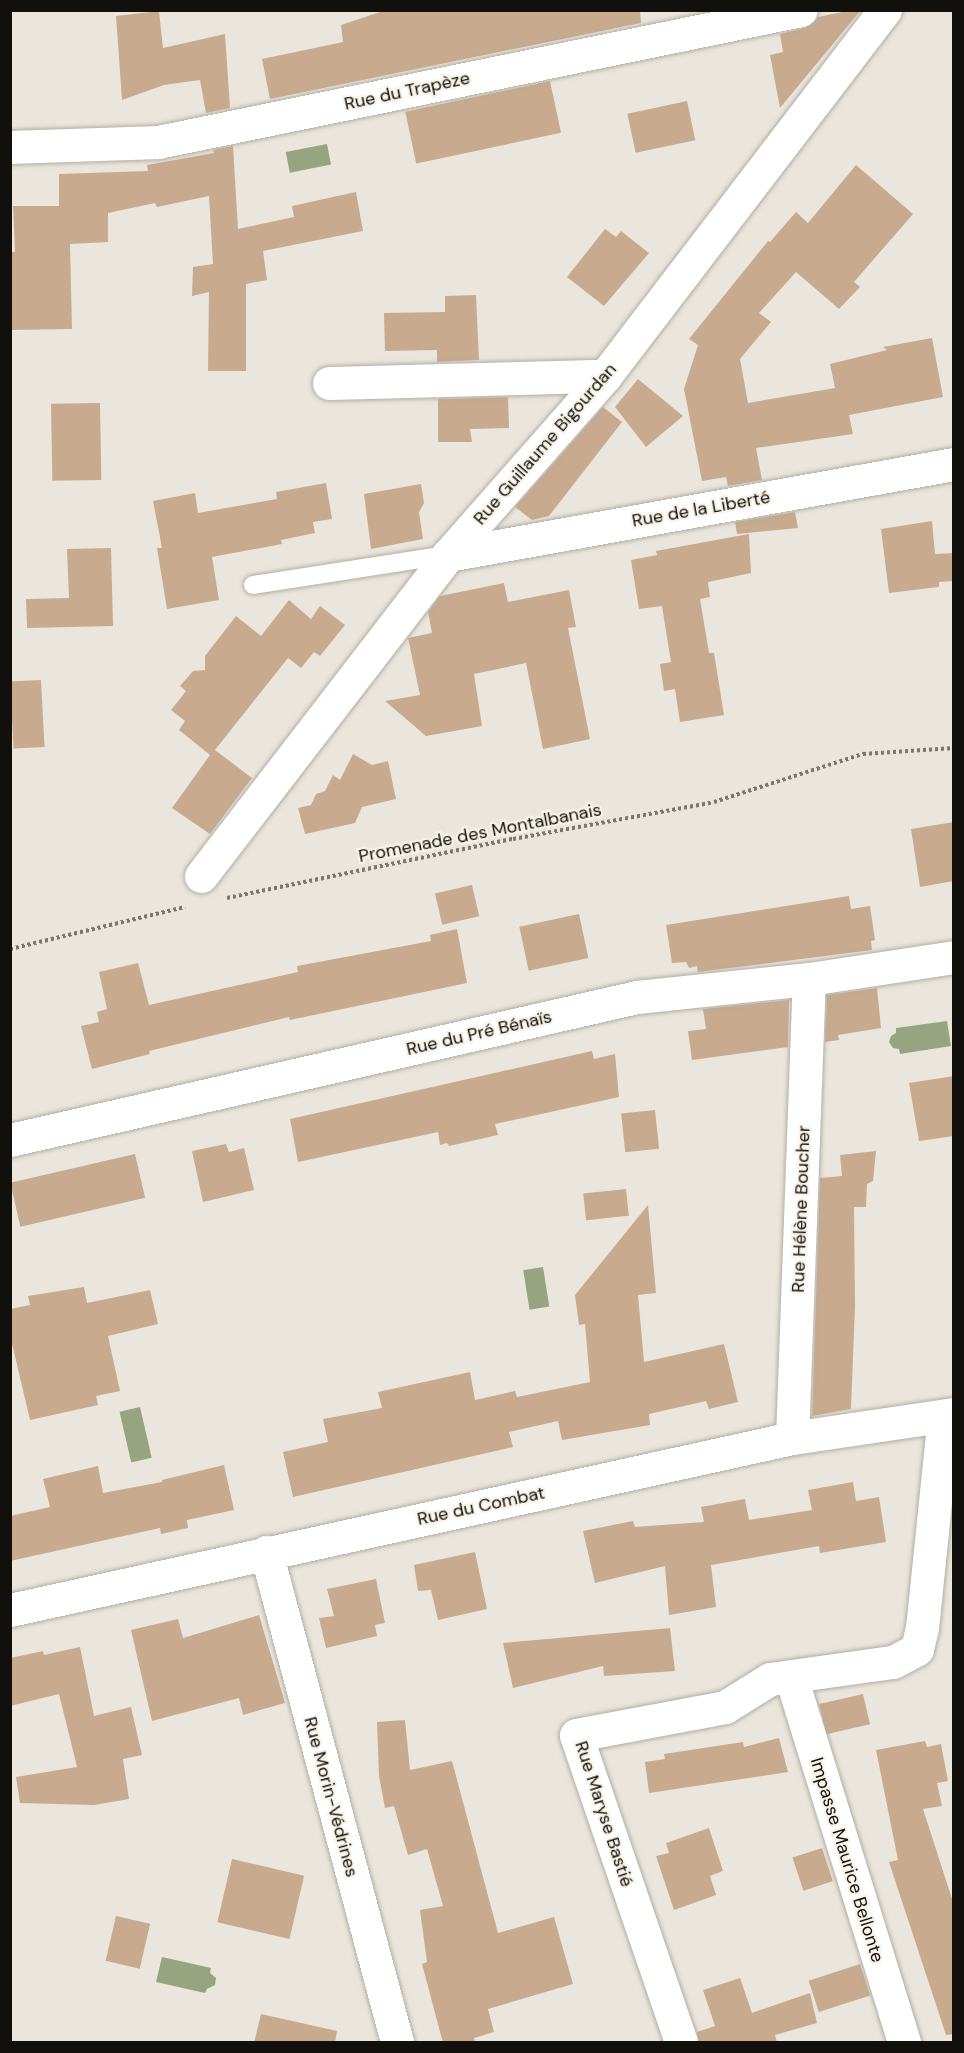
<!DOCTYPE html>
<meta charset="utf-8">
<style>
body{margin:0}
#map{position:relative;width:964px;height:2053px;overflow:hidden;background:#ebe6dd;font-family:"DM Sans",sans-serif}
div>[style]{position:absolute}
.water>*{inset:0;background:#96a480;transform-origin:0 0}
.building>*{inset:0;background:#c8aa8e;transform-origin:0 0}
.path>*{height:4px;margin-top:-2px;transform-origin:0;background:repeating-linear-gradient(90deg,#7a7671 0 3px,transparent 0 6px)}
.roads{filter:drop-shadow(0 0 2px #b2aea4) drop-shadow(0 0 2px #b2aea4)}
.lane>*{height:18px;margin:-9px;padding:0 9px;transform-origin:9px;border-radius:9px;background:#fff}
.street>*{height:33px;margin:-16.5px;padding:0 16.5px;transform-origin:16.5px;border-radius:16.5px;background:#fff}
span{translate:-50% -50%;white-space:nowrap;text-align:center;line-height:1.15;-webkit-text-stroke:4.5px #f8f4ea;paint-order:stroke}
.street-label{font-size:18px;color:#12100d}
.frame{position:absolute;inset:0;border:12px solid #12100d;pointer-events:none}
</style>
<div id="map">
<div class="water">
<i style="left:327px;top:144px;width:21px;height:42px;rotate:79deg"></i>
<i style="clip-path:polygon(947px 1021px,951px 1046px,900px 1054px,899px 1049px,893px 1048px,889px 1042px,891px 1036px,896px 1033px,896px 1028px)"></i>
<i style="left:543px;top:1267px;width:40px;height:20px;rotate:81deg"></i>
<i style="left:140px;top:1407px;width:52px;height:21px;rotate:77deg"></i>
<i style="clip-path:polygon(162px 1957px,211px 1968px,210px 1973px,216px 1978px,215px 1985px,207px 1989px,205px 1993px,156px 1982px)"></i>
</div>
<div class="building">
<i style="clip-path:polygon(386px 10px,640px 10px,641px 23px,270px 99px,262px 59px,343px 42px,341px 25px)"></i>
<i style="clip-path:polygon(852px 10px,861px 10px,780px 108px,770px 55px,783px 52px,780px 34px,805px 28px,818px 17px)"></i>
<i style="clip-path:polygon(159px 11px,163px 48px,225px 34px,230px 108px,206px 113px,200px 80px,164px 85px,122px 100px,116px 16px)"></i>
<i style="left:550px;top:81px;width:53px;height:148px;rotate:78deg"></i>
<i style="left:687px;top:101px;width:40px;height:61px;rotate:78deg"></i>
<i style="clip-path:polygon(233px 146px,238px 229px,294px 217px,292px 206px,356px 192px,363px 231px,263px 251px,267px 280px,246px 284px,246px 371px,208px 371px,209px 292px,192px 296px,193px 267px,213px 264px,209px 196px,157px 207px,155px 203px,108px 213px,108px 242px,70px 244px,72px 329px,10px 330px,10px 252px,15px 252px,13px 206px,59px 206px,59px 174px,148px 171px,147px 165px,214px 153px,213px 150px)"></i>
<i style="clip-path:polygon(856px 165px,913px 214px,854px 282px,860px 287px,839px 309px,796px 272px,759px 313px,771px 322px,740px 359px,748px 403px,835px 388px,830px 364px,887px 350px,883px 347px,932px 338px,943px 397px,849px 415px,853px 434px,756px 448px,762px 480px,728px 486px,726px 477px,702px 481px,684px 389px,698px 345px,689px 339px,768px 241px,770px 242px,796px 212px,808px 223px)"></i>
<i style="clip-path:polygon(605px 229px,616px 237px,621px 231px,649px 253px,604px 306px,567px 277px)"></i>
<i style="clip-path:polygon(476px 295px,479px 360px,437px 362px,437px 350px,385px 351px,384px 313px,445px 312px,445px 296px)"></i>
<i style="clip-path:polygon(638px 379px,683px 416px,646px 447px,615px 407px)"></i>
<i style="clip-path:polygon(508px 397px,509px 428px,470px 429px,472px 442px,438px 442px,438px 399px)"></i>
<i style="left:100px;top:403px;width:77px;height:49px;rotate:89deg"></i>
<i style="clip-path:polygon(603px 407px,622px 422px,549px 516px,532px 520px,515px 507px)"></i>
<i style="clip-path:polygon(326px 483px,332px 519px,313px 522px,315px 533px,281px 540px,282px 544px,212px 557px,219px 600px,167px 609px,157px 548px,162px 548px,153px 501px,195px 493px,198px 513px,277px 499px,276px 492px)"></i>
<i style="clip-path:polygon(421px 484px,424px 503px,419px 512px,423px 539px,371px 549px,364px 494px)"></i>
<i style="clip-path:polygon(795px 512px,798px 528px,737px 534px,735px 522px)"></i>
<i style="clip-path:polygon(932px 521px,935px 554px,954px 553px,954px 581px,939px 582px,939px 587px,889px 593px,881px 529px)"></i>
<i style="clip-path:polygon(749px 534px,751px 573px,708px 582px,710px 597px,700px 599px,709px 653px,714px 653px,724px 715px,680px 722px,675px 689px,664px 691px,660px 664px,671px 662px,662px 606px,639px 609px,631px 560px,657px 555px,656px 551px)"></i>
<i style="clip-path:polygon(111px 548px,113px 626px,27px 628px,26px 599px,69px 598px,67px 549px)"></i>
<i style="clip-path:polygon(504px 583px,508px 602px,569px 590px,576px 627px,568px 628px,590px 739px,543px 749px,526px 663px,474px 674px,482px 726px,426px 736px,385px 701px,420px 695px,408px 638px,432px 633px,428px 612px,440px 596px)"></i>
<i style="clip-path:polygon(289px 600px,311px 619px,320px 606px,345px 625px,320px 656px,314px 652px,301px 668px,288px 658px,215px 750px,252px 778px,210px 834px,172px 808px,210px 755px,179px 730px,185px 721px,171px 710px,186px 691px,180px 686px,193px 671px,205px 670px,205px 656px,236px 616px,261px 636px)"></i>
<i style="left:41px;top:680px;width:67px;height:31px;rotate:87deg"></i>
<i style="clip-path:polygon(353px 754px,372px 765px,388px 761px,396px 799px,362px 807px,355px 823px,305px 834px,298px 808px,311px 805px,316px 794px,325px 791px,333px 775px,340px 780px)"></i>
<i style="clip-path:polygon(954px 822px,954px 881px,920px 887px,911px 829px)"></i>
<i style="left:472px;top:885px;width:32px;height:38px;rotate:77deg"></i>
<i style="clip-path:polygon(849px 896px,851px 909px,870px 906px,875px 940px,871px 941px,872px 950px,698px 972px,697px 966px,689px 968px,686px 962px,672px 963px,666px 925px)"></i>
<i style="left:579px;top:914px;width:45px;height:61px;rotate:78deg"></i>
<i style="clip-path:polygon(457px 929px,467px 983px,290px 1020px,289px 1017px,149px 1051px,150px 1054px,92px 1069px,81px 1026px,99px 1022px,97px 1012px,107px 1009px,99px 972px,138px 963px,149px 1005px,298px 972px,297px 966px,431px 941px,430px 935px)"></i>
<i style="clip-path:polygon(877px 988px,881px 1028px,838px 1035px,839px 1040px,825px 1042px,827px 995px)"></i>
<i style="clip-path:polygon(789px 1000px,788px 1047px,692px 1060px,688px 1031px,706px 1029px,703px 1009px)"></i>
<i style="clip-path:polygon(592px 1051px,594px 1059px,615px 1054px,619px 1097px,495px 1124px,498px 1135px,449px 1146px,447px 1143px,440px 1145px,438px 1132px,298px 1162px,290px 1119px)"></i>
<i style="clip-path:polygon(954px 1076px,954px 1136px,919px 1141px,909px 1083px)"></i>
<i style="left:655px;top:1110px;width:39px;height:34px;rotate:84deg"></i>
<i style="clip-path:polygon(226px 1144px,229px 1152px,244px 1148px,254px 1190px,203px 1202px,192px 1151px)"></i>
<i style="clip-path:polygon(876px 1151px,873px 1181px,867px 1184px,866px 1207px,854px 1207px,855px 1306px,851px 1409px,812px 1416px,820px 1178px,842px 1176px,840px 1155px)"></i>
<i style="left:135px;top:1154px;width:45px;height:128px;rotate:77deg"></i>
<i style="left:626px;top:1189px;width:27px;height:43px;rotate:84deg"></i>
<i style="clip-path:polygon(648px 1205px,656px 1293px,638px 1295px,644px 1362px,724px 1344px,738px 1402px,709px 1409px,706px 1401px,649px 1414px,650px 1425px,562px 1440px,558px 1421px,509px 1432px,513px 1447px,293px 1497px,283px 1452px,328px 1442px,323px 1419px,382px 1408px,378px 1392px,470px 1372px,475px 1400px,515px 1391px,517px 1397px,590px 1382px,585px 1324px,579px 1325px,575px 1295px)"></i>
<i style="clip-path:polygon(84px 1287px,87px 1303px,150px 1290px,158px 1324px,108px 1336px,120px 1391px,96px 1396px,98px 1405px,30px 1420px,10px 1335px,10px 1309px,30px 1305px,28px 1296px)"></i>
<i style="clip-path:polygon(224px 1465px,234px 1510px,187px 1520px,188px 1528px,161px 1534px,160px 1528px,10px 1561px,10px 1516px,50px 1507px,43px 1479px,98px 1466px,103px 1493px,162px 1482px,162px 1480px)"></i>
<i style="clip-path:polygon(853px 1482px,856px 1501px,879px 1497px,886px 1542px,820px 1553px,819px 1546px,711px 1565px,716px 1607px,669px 1615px,665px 1566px,595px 1583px,583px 1531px,633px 1521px,635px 1527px,704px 1522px,701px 1507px,745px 1499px,749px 1520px,812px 1510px,808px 1490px)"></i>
<i style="clip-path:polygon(475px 1552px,487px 1609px,438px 1620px,431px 1590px,418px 1591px,414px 1565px)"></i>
<i style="clip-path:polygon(376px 1579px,385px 1623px,375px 1625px,377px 1636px,326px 1648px,319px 1618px,334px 1616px,327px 1589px)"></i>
<i style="clip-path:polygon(259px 1615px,285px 1703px,243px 1715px,239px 1698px,152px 1721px,131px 1630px,178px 1619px,183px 1638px)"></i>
<i style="clip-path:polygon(670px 1628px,675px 1671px,604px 1676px,603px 1666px,513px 1688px,503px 1643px)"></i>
<i style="clip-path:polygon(80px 1647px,94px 1716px,131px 1707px,142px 1755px,123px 1759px,129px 1799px,94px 1805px,20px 1803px,16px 1777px,77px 1767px,59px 1694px,10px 1706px,10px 1658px,43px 1651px,44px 1655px)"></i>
<i style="left:863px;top:1694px;width:31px;height:45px;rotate:77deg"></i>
<i style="clip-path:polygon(405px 1720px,410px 1770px,452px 1761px,498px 1933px,554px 1917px,573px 1984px,488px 2009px,494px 2032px,474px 2038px,475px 2043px,443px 2043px,422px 1964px,427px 1962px,420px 1910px,443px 1906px,427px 1849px,408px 1855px,394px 1806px,385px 1808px,379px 1776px,377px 1722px)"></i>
<i style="clip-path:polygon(779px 1738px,788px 1772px,649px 1793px,645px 1762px,665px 1759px,664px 1754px,743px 1742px,744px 1747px)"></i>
<i style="clip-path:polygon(925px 1741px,927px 1747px,941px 1744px,948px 1781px,937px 1783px,942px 1806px,923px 1809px,954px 1905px,954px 2034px,946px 2035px,889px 1862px,898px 1860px,876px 1750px)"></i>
<i style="clip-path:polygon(709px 1828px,723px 1871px,710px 1876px,716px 1895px,674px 1910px,656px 1856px,669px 1853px,666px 1843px)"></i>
<i style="left:822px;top:1848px;width:35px;height:31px;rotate:72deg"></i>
<i style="left:232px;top:1859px;width:74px;height:65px;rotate:13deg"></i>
<i style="left:116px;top:1916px;width:35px;height:46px;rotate:13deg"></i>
<i style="left:860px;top:1964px;width:33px;height:54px;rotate:72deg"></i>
<i style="clip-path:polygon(740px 1978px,752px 2013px,810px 1993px,817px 2023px,775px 2035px,777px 2043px,699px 2043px,697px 2032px,715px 2026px,703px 1990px)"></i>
<i style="clip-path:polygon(261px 2014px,337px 2031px,335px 2043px,254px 2043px)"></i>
</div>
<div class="path">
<i style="left:227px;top:898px;width:292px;rotate:-11.7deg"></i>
<i style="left:513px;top:839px;width:204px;rotate:-10.4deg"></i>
<i style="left:714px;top:802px;width:157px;rotate:-17.9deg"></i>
<i style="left:863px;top:754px;width:91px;rotate:-3.8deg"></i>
<i style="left:10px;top:949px;width:180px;rotate:-13.5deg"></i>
</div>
<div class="roads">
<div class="lane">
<i style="left:253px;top:585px;width:196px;rotate:-8.8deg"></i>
</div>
<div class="street">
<i style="left:10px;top:147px;width:148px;rotate:-1.9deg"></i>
<i style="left:158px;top:142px;width:656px;rotate:-11.6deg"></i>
<i style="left:329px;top:383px;width:276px;rotate:-1.5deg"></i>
<i style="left:448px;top:555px;width:514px;rotate:-10.2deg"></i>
<i style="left:201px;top:876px;width:405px;rotate:-52.4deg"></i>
<i style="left:448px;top:555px;width:238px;rotate:-48.7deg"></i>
<i style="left:605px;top:376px;width:461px;rotate:-52.6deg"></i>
<i style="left:10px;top:1140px;width:643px;rotate:-12.85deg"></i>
<i style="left:637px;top:997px;width:173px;rotate:-6deg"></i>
<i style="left:809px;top:979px;width:147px;rotate:-8.6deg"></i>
<i style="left:792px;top:1438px;width:459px;rotate:-87.9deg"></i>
<i style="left:266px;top:1552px;width:507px;rotate:75.03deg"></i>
<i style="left:10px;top:1610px;width:801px;rotate:-12.4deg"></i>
<i style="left:792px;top:1438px;width:164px;rotate:-8.4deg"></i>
<i style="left:791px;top:1677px;width:382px;rotate:72.8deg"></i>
<i style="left:681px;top:2042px;width:324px;rotate:-108.9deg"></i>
<i style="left:576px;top:1735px;width:152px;rotate:-10.6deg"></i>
<i style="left:725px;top:1707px;width:53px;rotate:-31.9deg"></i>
<i style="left:770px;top:1679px;width:124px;rotate:-7.9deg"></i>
<i style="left:893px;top:1662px;width:27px;rotate:-28deg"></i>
<i style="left:917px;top:1649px;width:22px;rotate:-77deg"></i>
<i style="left:922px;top:1628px;width:213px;rotate:-84.1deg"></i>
</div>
</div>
<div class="street-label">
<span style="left:407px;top:91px;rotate:-12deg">Rue du Trapèze</span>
<span style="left:545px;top:444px;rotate:-49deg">Rue Guillaume Bigourdan</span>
<span style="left:701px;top:509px;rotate:-10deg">Rue de la Liberté</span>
<span style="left:480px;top:833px;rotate:-11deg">Promenade des Montalbanais</span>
<span style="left:479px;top:1033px;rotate:-13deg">Rue du Pré Bénaïs</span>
<span style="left:801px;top:1209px;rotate:-88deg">Rue Hélène Boucher</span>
<span style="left:481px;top:1506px;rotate:-12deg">Rue du Combat</span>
<span style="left:331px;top:1797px;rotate:75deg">Rue Morin-Védrines</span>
<span style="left:604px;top:1814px;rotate:72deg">Rue Maryse Bastié</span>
<span style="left:847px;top:1860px;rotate:73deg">Impasse Maurice Bellonte</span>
</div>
<div class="frame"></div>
</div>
